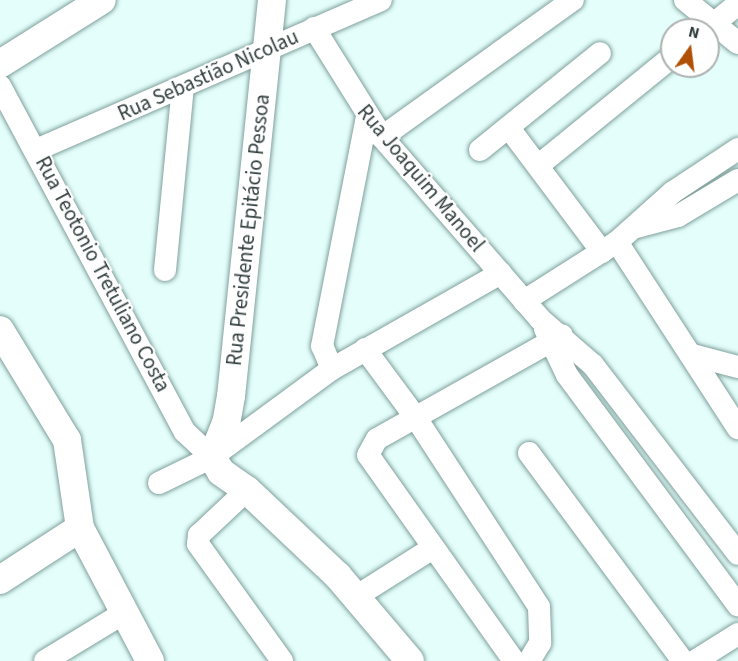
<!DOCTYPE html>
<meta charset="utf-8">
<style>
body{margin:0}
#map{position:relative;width:738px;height:661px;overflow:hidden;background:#e3fefb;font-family:"Source Sans 3",sans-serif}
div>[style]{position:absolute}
.roads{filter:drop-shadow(0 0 2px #80a09c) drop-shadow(0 0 2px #80a09c)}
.minor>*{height:22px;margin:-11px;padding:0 11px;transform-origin:11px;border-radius:11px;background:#fff}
.major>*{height:28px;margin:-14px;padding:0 14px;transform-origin:14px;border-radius:14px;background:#fff}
span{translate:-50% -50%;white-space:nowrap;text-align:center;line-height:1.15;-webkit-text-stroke:4.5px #fff;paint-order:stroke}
.street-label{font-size:21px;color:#313e3d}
.north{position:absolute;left:660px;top:18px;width:60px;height:60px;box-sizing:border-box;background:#fff;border:2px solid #adb2b1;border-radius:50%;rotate:14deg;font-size:16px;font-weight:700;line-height:24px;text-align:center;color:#313e3d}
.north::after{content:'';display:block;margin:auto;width:21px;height:27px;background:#b05006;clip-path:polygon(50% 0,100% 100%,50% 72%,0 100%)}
</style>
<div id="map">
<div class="roads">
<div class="minor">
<i style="left:685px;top:0;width:68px;rotate:39.1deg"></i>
<i style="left:314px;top:28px;width:128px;rotate:58deg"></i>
<i style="left:382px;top:137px;width:241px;rotate:49deg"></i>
<i style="left:540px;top:319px;width:70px;rotate:41deg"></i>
<i style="left:593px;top:365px;width:238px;rotate:52.5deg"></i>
<i style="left:706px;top:30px;width:41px;rotate:-39.1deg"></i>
<i style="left:0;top:86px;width:392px;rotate:61.9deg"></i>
<i style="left:185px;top:432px;width:37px;rotate:43deg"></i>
<i style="left:509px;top:128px;width:155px;rotate:53.1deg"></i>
<i style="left:382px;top:137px;width:235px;rotate:-35.7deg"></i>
<i style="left:36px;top:150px;width:376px;rotate:-23.5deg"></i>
<i style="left:480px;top:150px;width:154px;rotate:-38.9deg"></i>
<i style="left:539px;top:165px;width:171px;rotate:-39.1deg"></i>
<i style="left:636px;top:227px;width:43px;rotate:-14.7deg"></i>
<i style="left:678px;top:216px;width:70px;rotate:-31deg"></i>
<i style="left:617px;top:242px;width:222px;rotate:57deg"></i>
<i style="left:165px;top:270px;width:184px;rotate:-84.4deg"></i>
<i style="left:524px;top:301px;width:110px;rotate:-32.4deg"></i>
<i style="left:617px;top:242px;width:75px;rotate:-41.8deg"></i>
<i style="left:673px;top:192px;width:78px;rotate:-33.5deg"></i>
<i style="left:545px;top:329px;width:51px;rotate:64.4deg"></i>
<i style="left:567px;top:375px;width:287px;rotate:53.4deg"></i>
<i style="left:365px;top:349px;width:86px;rotate:53.5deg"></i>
<i style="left:416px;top:418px;width:225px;rotate:56.9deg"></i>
<i style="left:539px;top:607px;width:36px;rotate:88deg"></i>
<i style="left:540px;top:643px;width:21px;rotate:121deg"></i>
<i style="left:692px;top:355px;width:48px;rotate:14.6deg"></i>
<i style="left:332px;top:369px;width:25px;rotate:-113deg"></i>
<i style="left:322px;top:346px;width:233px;rotate:-78.9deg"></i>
<i style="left:529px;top:453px;width:259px;rotate:53.5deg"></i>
<i style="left:159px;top:483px;width:59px;rotate:-26.1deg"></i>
<i style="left:212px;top:457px;width:149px;rotate:-36.3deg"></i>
<i style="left:332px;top:369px;width:194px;rotate:-29.6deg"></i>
<i style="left:247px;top:490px;width:66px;rotate:136.8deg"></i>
<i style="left:199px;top:535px;width:9px;rotate:96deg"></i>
<i style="left:198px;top:544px;width:144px;rotate:54.3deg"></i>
<i style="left:357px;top:596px;width:90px;rotate:-32.3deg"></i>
<i style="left:45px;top:661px;width:92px;rotate:-31.3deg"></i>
<i style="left:514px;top:661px;width:252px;rotate:-125.3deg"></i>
<i style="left:368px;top:455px;width:18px;rotate:-61deg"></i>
<i style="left:377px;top:439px;width:212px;rotate:-29.3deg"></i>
<i style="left:695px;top:661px;width:51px;rotate:-32.1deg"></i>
</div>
<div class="major">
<i style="left:272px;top:0;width:398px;rotate:95.9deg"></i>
<i style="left:231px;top:396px;width:27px;rotate:100deg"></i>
<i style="left:226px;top:423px;width:37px;rotate:112deg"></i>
<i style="left:212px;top:457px;width:17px;rotate:59deg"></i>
<i style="left:221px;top:472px;width:32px;rotate:35deg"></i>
<i style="left:247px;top:490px;width:125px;rotate:43.4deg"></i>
<i style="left:338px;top:576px;width:111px;rotate:49.7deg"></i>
<i style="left:0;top:64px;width:120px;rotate:-32.1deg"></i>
<i style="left:0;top:330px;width:129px;rotate:58.7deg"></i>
<i style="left:67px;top:440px;width:89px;rotate:81.6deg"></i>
<i style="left:80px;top:528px;width:150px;rotate:62.2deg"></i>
<i style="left:0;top:580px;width:95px;rotate:-33deg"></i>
</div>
</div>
<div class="street-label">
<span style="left:208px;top:75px;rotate:-24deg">Rua Sebastião Nicolau</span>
<span style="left:421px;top:178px;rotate:50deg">Rua Joaquim Manoel</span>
<span style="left:248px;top:230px;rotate:-84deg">Rua Presidente Epitácio Pessoa</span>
<span style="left:103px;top:274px;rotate:62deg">Rua Teotonio Tretuliano Costa</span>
</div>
<div class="north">N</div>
</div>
